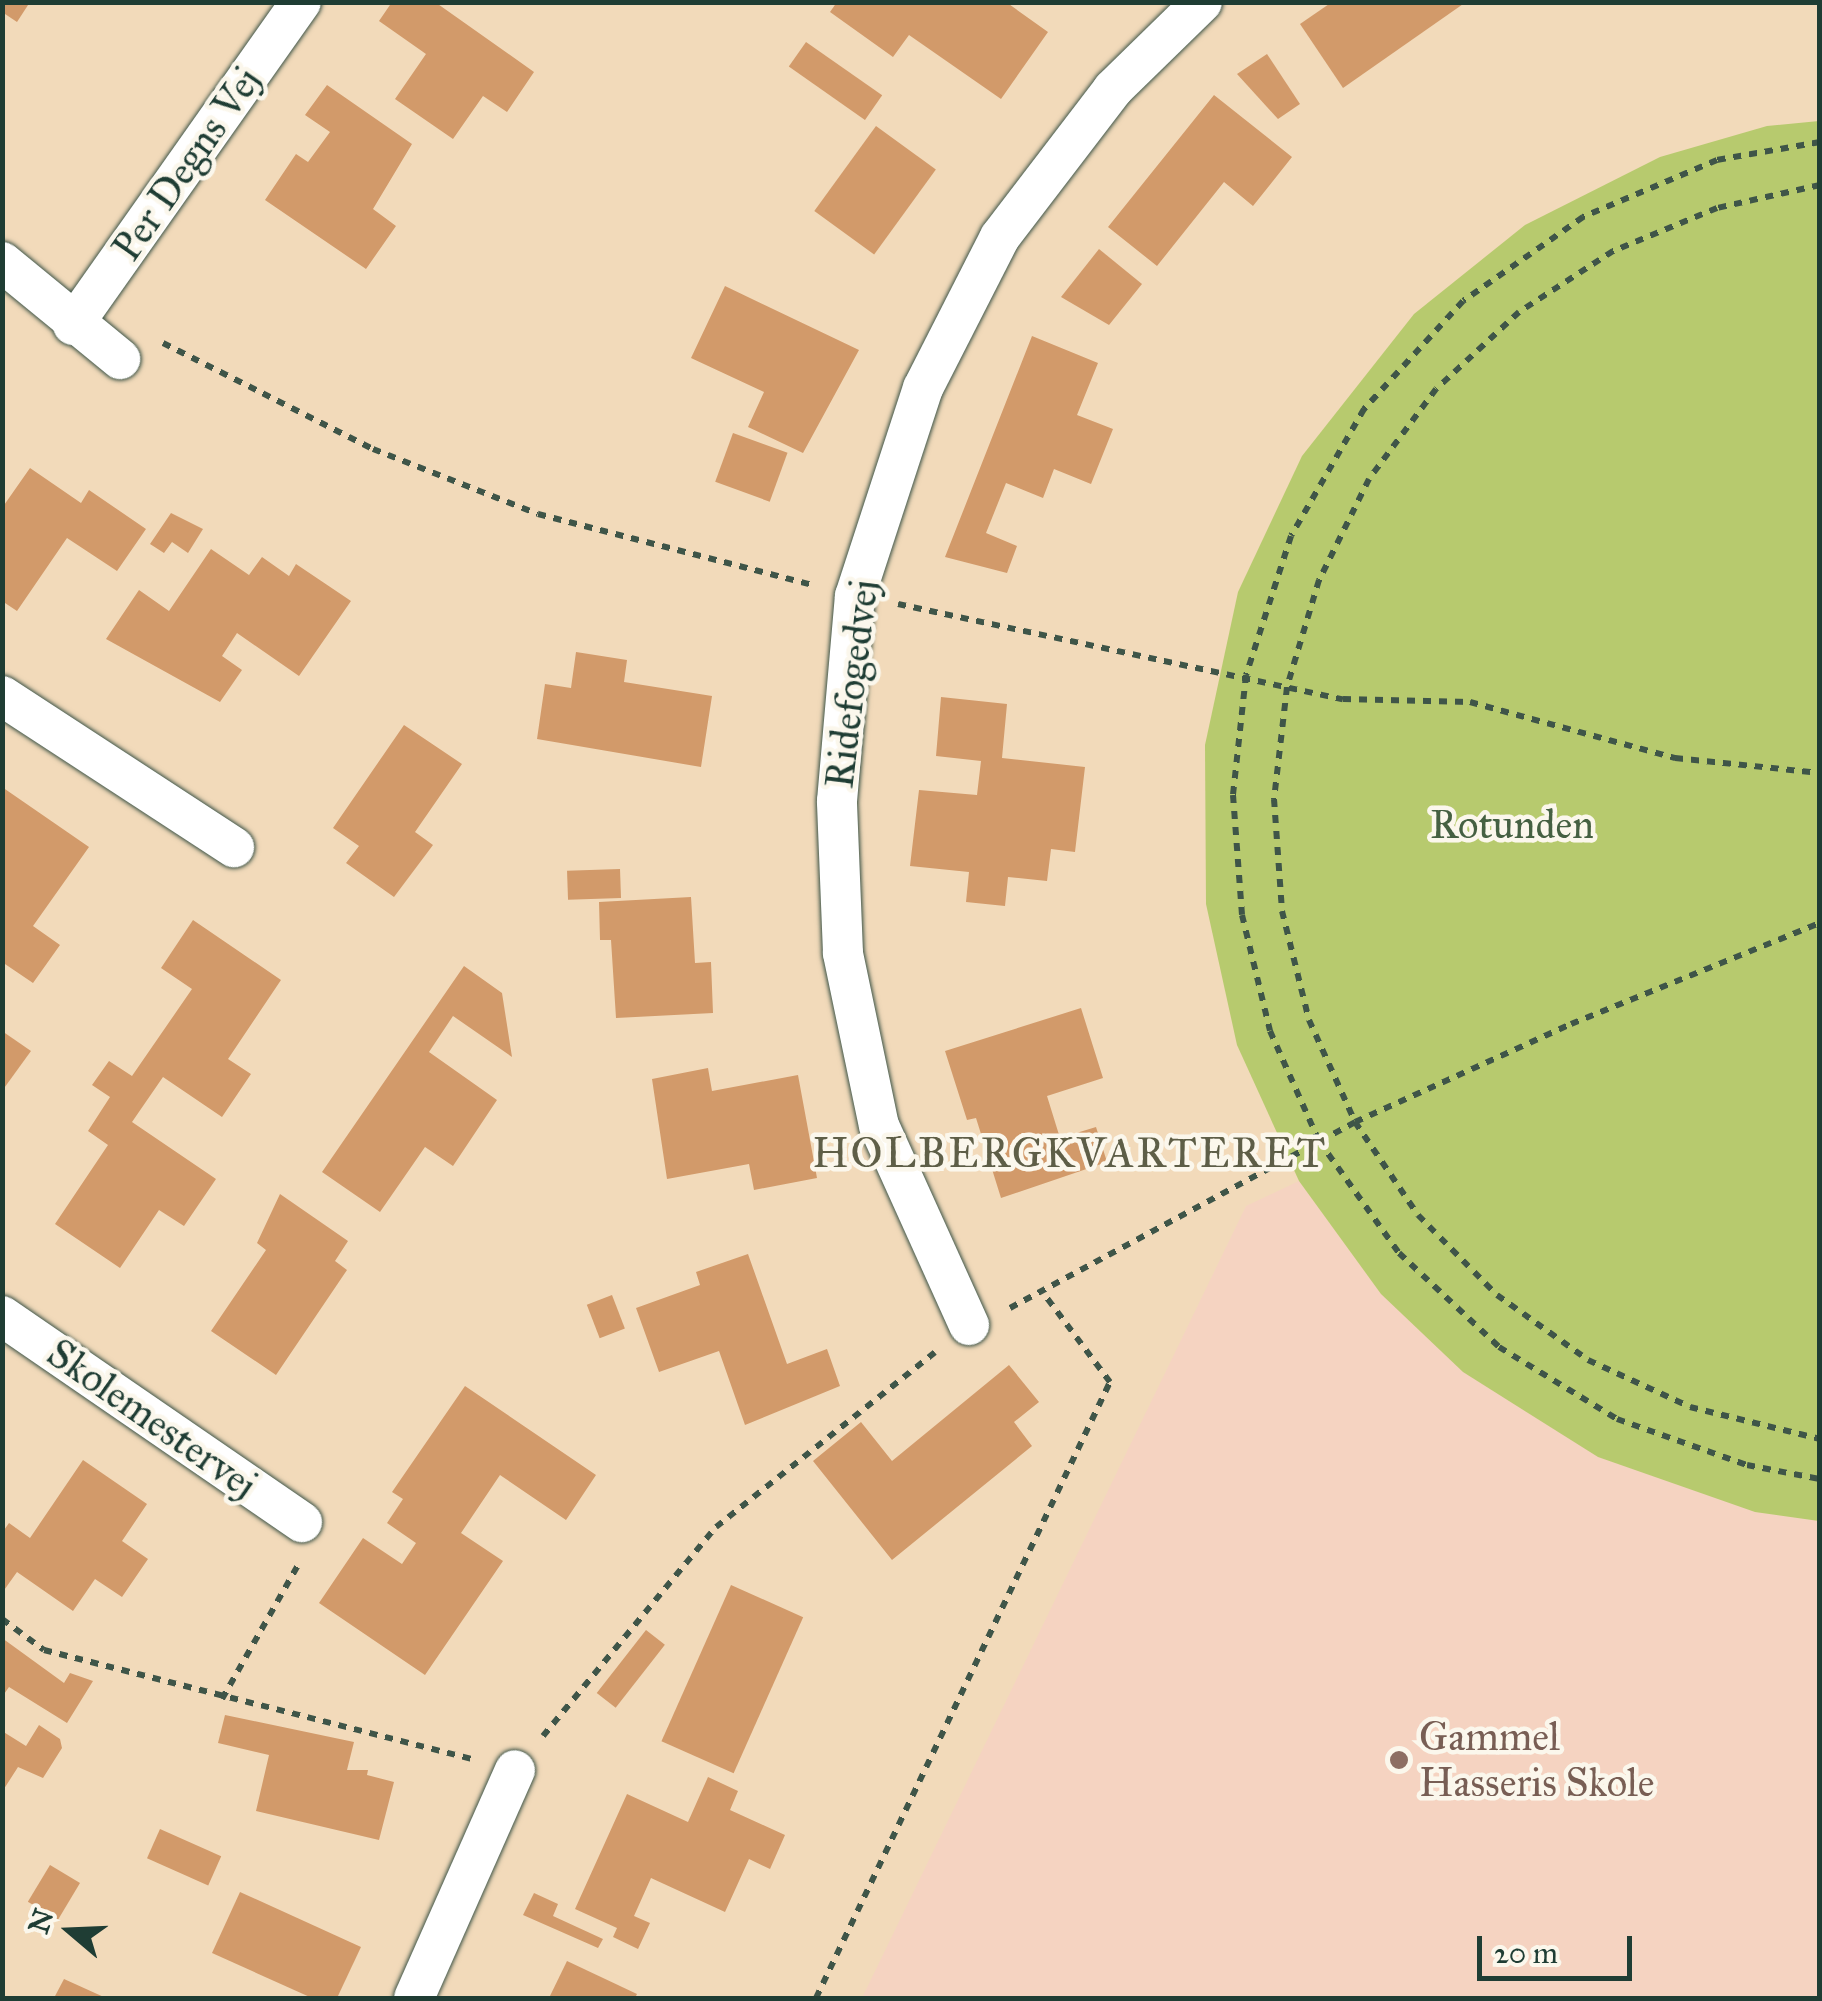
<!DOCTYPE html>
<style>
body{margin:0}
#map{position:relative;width:1822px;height:2001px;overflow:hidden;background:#f2daba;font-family:"IM FELL Great Primer",serif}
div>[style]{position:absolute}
.built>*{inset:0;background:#f5d3c1}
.green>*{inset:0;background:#b7ca6e}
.building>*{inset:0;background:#d29a6a;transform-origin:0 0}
.path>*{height:6px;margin-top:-3px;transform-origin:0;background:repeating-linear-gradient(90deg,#3f5548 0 8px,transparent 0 16px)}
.roads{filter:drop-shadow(0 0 2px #3f5548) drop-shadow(0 0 2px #3f5548)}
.minor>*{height:40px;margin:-20px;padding:0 20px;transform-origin:20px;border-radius:20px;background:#fff}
.dots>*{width:28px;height:28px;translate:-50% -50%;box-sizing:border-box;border:5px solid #fbf7ec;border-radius:50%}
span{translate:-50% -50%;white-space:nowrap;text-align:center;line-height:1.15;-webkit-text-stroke:9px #fbf7ec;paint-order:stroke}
.street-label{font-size:40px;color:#1f3d34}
.park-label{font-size:40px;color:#456042}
.education-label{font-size:40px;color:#785e54}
.left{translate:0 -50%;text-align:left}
.neighbourhood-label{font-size:42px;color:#5e5e47;letter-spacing:2.5px}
.frame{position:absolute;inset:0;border:5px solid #1f3d34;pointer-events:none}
.north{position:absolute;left:20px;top:1881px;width:100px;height:100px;-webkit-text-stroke:8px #fbf7ec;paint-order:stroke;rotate:289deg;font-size:28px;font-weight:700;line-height:40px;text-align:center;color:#1f3d34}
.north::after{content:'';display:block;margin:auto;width:35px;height:45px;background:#1f3d34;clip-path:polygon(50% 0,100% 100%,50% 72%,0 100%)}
.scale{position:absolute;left:1477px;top:1936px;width:155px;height:45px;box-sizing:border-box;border:5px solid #1f3d34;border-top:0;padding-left:12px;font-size:30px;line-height:35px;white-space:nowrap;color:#1f3d34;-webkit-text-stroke:8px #fbf7ec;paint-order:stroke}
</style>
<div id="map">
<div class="built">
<i style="clip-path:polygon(1299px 1181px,1381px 1294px,1755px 1512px,1819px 1521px,1819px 1998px,862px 1998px,1246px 1206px)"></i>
</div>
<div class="green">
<i style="clip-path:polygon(1819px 121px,1820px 121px,1819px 1521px,1755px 1512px,1598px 1457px,1463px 1372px,1381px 1294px,1299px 1181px,1237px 1045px,1206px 904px,1205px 745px,1238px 592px,1302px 456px,1414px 314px,1525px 225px,1660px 157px,1767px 126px)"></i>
</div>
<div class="building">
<i style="clip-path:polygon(2px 2px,30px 2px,17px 22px,2px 12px)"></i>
<i style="clip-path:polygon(392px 2px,435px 2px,534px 72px,507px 112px,483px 96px,453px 139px,395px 99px,426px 54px,379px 21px)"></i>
<i style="clip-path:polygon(837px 2px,1006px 2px,1048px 32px,1001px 99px,909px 35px,893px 57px,830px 12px)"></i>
<i style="clip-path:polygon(1332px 2px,1466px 2px,1343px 88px,1300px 24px)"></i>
<i style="left:806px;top:42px;width:93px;height:30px;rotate:35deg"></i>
<i style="clip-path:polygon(1267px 54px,1300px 104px,1278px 119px,1237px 74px)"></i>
<i style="clip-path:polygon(327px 85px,412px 144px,373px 209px,396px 226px,366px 269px,265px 200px,296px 154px,308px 162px,330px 132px,305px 115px)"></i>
<i style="clip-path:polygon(1214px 95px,1292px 157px,1253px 206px,1224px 182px,1157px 266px,1108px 227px)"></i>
<i style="left:876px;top:126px;width:74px;height:105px;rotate:36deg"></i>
<i style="clip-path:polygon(1099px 249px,1142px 284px,1109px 325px,1061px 297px)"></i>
<i style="clip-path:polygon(725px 286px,859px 350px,803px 453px,748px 427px,764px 392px,691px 358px)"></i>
<i style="clip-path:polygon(1032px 336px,1098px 363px,1077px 415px,1113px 429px,1091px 484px,1054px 469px,1043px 498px,1006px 483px,986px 533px,1017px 546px,1007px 573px,945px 557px)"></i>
<i style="left:733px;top:433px;width:58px;height:52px;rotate:20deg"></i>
<i style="clip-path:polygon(30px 468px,81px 503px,89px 490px,146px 529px,117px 571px,67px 538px,17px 611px,2px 601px,2px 508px)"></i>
<i style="clip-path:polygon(171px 513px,203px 529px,188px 553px,172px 542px,164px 553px,150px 544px)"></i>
<i style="clip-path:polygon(211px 549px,249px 575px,262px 557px,289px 576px,296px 564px,351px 601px,299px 676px,237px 633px,222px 656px,242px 670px,220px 702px,106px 639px,139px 590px,169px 611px)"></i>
<i style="clip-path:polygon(576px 652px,627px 660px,624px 682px,712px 696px,701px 767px,537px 739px,545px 684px,571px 688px)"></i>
<i style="clip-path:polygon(941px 697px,1007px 704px,1002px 758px,1085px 767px,1075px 852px,1051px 849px,1047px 881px,1008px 877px,1005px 906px,966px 902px,969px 872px,910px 866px,919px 790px,977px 795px,981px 761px,936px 756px)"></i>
<i style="clip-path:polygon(404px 725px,462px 764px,415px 832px,433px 845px,394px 897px,346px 863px,359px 846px,333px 828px)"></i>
<i style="clip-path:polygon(2px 787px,89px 847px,33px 926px,60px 945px,33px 983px,2px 962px)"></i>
<i style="left:620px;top:869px;width:29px;height:53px;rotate:88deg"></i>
<i style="clip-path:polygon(691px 897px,695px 963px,711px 962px,713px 1013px,616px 1018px,611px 940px,600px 940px,599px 902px)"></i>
<i style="clip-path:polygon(193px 920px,281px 980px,228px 1059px,251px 1074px,222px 1117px,163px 1077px,132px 1122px,216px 1179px,184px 1226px,159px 1210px,120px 1268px,55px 1224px,108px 1145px,88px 1131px,110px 1097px,92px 1085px,109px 1061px,132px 1076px,192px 989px,161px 968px)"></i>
<i style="clip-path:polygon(464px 966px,502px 993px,512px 1057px,453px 1016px,429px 1052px,497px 1100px,453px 1166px,425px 1147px,380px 1212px,322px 1172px)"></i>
<i style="clip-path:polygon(1081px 1008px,1103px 1078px,1047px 1096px,1060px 1138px,1096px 1127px,1107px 1162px,1001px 1198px,976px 1118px,967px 1120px,945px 1051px)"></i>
<i style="clip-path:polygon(2px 1031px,31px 1051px,2px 1091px)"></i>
<i style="clip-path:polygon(708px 1068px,712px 1091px,798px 1075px,817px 1178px,754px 1190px,749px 1164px,667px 1179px,652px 1079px)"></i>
<i style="clip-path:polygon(280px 1194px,348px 1241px,335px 1261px,347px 1270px,276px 1375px,211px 1331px,266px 1250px,257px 1243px)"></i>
<i style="clip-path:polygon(748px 1254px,787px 1364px,827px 1349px,840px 1386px,745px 1425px,719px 1351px,659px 1372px,636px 1308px,700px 1285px,696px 1272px)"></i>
<i style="left:612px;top:1295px;width:36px;height:27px;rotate:69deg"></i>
<i style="clip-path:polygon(1009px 1365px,1039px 1402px,1014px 1422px,1032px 1446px,892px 1560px,813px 1461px,861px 1422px,892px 1461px)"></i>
<i style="clip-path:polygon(465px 1386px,596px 1475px,566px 1520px,500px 1475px,461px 1533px,503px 1561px,425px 1675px,319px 1603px,363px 1538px,402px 1564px,416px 1543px,387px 1523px,403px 1499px,392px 1492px)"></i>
<i style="clip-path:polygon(83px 1460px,147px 1504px,122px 1541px,148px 1559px,122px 1597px,95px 1579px,73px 1611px,17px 1572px,2px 1593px,2px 1533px,9px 1523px,30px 1538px)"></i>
<i style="left:731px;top:1585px;width:79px;height:171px;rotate:24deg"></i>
<i style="left:646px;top:1630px;width:24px;height:80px;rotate:38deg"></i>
<i style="clip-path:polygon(2px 1638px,64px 1683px,70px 1673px,93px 1681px,67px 1723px,9px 1687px,2px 1697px)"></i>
<i style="clip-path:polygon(225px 1715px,354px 1742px,347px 1770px,368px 1770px,367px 1775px,394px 1782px,379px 1840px,256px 1811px,269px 1755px,218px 1743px)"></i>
<i style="clip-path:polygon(39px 1725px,60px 1739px,62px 1748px,43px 1778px,18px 1767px,2px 1792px,2px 1731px,26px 1746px)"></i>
<i style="clip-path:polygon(708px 1777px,738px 1791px,730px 1810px,785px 1835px,770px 1869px,749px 1859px,725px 1912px,651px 1878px,634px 1916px,650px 1923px,638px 1949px,613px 1937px,617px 1928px,575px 1909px,627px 1794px,688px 1822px)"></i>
<i style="left:160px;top:1829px;width:67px;height:32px;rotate:24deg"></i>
<i style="left:50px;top:1865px;width:35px;height:43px;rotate:31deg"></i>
<i style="clip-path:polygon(240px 1892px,361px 1947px,337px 1998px,312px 1998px,212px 1953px)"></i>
<i style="clip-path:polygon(534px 1893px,558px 1904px,553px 1916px,603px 1939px,598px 1948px,523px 1915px)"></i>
<i style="clip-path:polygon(567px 1961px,637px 1994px,635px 1998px,549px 1998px)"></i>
<i style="clip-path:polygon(64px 1979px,106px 1998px,54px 1998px)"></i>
</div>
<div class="path">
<i style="left:1820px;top:142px;width:105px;rotate:170.1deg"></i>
<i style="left:1717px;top:160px;width:146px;rotate:157deg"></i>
<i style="left:1583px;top:217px;width:146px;rotate:145deg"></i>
<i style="left:1463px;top:301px;width:147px;rotate:132.5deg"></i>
<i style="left:1364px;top:409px;width:146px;rotate:119.9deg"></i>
<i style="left:1291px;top:536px;width:146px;rotate:107.9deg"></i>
<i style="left:1246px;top:675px;width:121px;rotate:96.2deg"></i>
<i style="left:1233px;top:795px;width:120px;rotate:85.7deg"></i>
<i style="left:1242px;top:915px;width:119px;rotate:76.4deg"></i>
<i style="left:1270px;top:1031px;width:120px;rotate:66deg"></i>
<i style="left:1319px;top:1141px;width:138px;rotate:54.5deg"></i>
<i style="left:1399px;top:1253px;width:137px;rotate:43.2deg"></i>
<i style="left:1499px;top:1347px;width:138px;rotate:31.4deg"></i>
<i style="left:1617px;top:1419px;width:138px;rotate:19.5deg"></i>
<i style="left:1747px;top:1465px;width:74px;rotate:10.9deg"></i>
<i style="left:1820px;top:185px;width:106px;rotate:167.4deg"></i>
<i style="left:1717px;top:208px;width:113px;rotate:157.5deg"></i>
<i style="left:1613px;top:251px;width:112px;rotate:147deg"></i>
<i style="left:1519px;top:312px;width:113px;rotate:137.1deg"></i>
<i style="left:1436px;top:389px;width:112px;rotate:126.7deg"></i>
<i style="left:1369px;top:479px;width:113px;rotate:116.3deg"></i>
<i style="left:1319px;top:580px;width:112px;rotate:106.7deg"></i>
<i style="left:1287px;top:687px;width:113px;rotate:96.6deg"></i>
<i style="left:1274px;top:799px;width:112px;rotate:85.9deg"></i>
<i style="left:1282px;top:911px;width:112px;rotate:76.1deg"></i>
<i style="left:1309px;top:1020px;width:112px;rotate:65.7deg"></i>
<i style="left:1355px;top:1122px;width:112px;rotate:55.9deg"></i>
<i style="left:1418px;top:1215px;width:112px;rotate:45.4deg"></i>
<i style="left:1497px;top:1295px;width:112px;rotate:35.5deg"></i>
<i style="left:1588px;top:1360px;width:112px;rotate:24.7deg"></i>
<i style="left:1690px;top:1407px;width:134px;rotate:13.8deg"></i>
<i style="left:163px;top:343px;width:235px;rotate:26.8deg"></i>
<i style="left:373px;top:449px;width:177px;rotate:21.5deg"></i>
<i style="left:538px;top:514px;width:284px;rotate:14.5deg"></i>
<i style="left:898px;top:604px;width:455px;rotate:12.1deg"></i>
<i style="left:1343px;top:699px;width:127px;rotate:1.4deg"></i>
<i style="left:1470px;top:702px;width:213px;rotate:15.3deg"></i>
<i style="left:1675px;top:758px;width:146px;rotate:5.9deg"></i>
<i style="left:1010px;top:1308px;width:392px;rotate:-28.3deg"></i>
<i style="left:1355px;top:1122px;width:237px;rotate:-24.4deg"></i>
<i style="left:1571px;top:1024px;width:269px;rotate:-22.1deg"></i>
<i style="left:2px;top:1619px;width:52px;rotate:36.4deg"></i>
<i style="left:44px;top:1650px;width:442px;rotate:14.3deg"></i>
<i style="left:222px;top:1699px;width:154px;rotate:-60.4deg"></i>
<i style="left:543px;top:1736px;width:271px;rotate:-50.4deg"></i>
<i style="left:716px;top:1527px;width:280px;rotate:-38.6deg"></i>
<i style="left:816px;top:1998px;width:683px;rotate:-64.49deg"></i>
<i style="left:1110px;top:1382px;width:110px;rotate:-126.9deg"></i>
</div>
<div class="roads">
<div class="minor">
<i style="left:2px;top:262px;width:153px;rotate:39.4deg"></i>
<i style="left:73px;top:325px;width:395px;rotate:-54.8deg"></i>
<i style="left:2px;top:696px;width:277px;rotate:33.1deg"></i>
<i style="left:2px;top:1316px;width:364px;rotate:34.5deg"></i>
<i style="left:969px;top:1325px;width:218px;rotate:-114.3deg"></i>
<i style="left:879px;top:1126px;width:177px;rotate:-101.8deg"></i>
<i style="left:843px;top:953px;width:152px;rotate:-92.3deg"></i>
<i style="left:837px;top:801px;width:206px;rotate:-85deg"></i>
<i style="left:855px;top:596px;width:219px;rotate:-71.9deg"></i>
<i style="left:923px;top:388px;width:169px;rotate:-63deg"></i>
<i style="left:1000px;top:237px;width:186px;rotate:-52.6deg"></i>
<i style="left:1113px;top:89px;width:124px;rotate:-44.3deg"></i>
<i style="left:414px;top:1998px;width:249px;rotate:-66.1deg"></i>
</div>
</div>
<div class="dots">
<i style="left:1399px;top:1760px;background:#8d6e63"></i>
</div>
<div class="street-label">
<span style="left:187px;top:164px;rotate:-55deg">Per Degns Vej</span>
<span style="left:852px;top:684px;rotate:-83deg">Ridefogedvej</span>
<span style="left:152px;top:1419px;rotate:35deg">Skolemestervej</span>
</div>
<div class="park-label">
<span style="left:1512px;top:825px">Rotunden</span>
</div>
<div class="education-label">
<span class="left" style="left:1419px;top:1760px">Gammel<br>Hasseris Skole</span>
</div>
<div class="neighbourhood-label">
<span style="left:1070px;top:1153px">HOLBERGKVARTERET</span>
</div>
<div class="frame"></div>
<div class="north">N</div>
<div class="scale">20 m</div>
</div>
